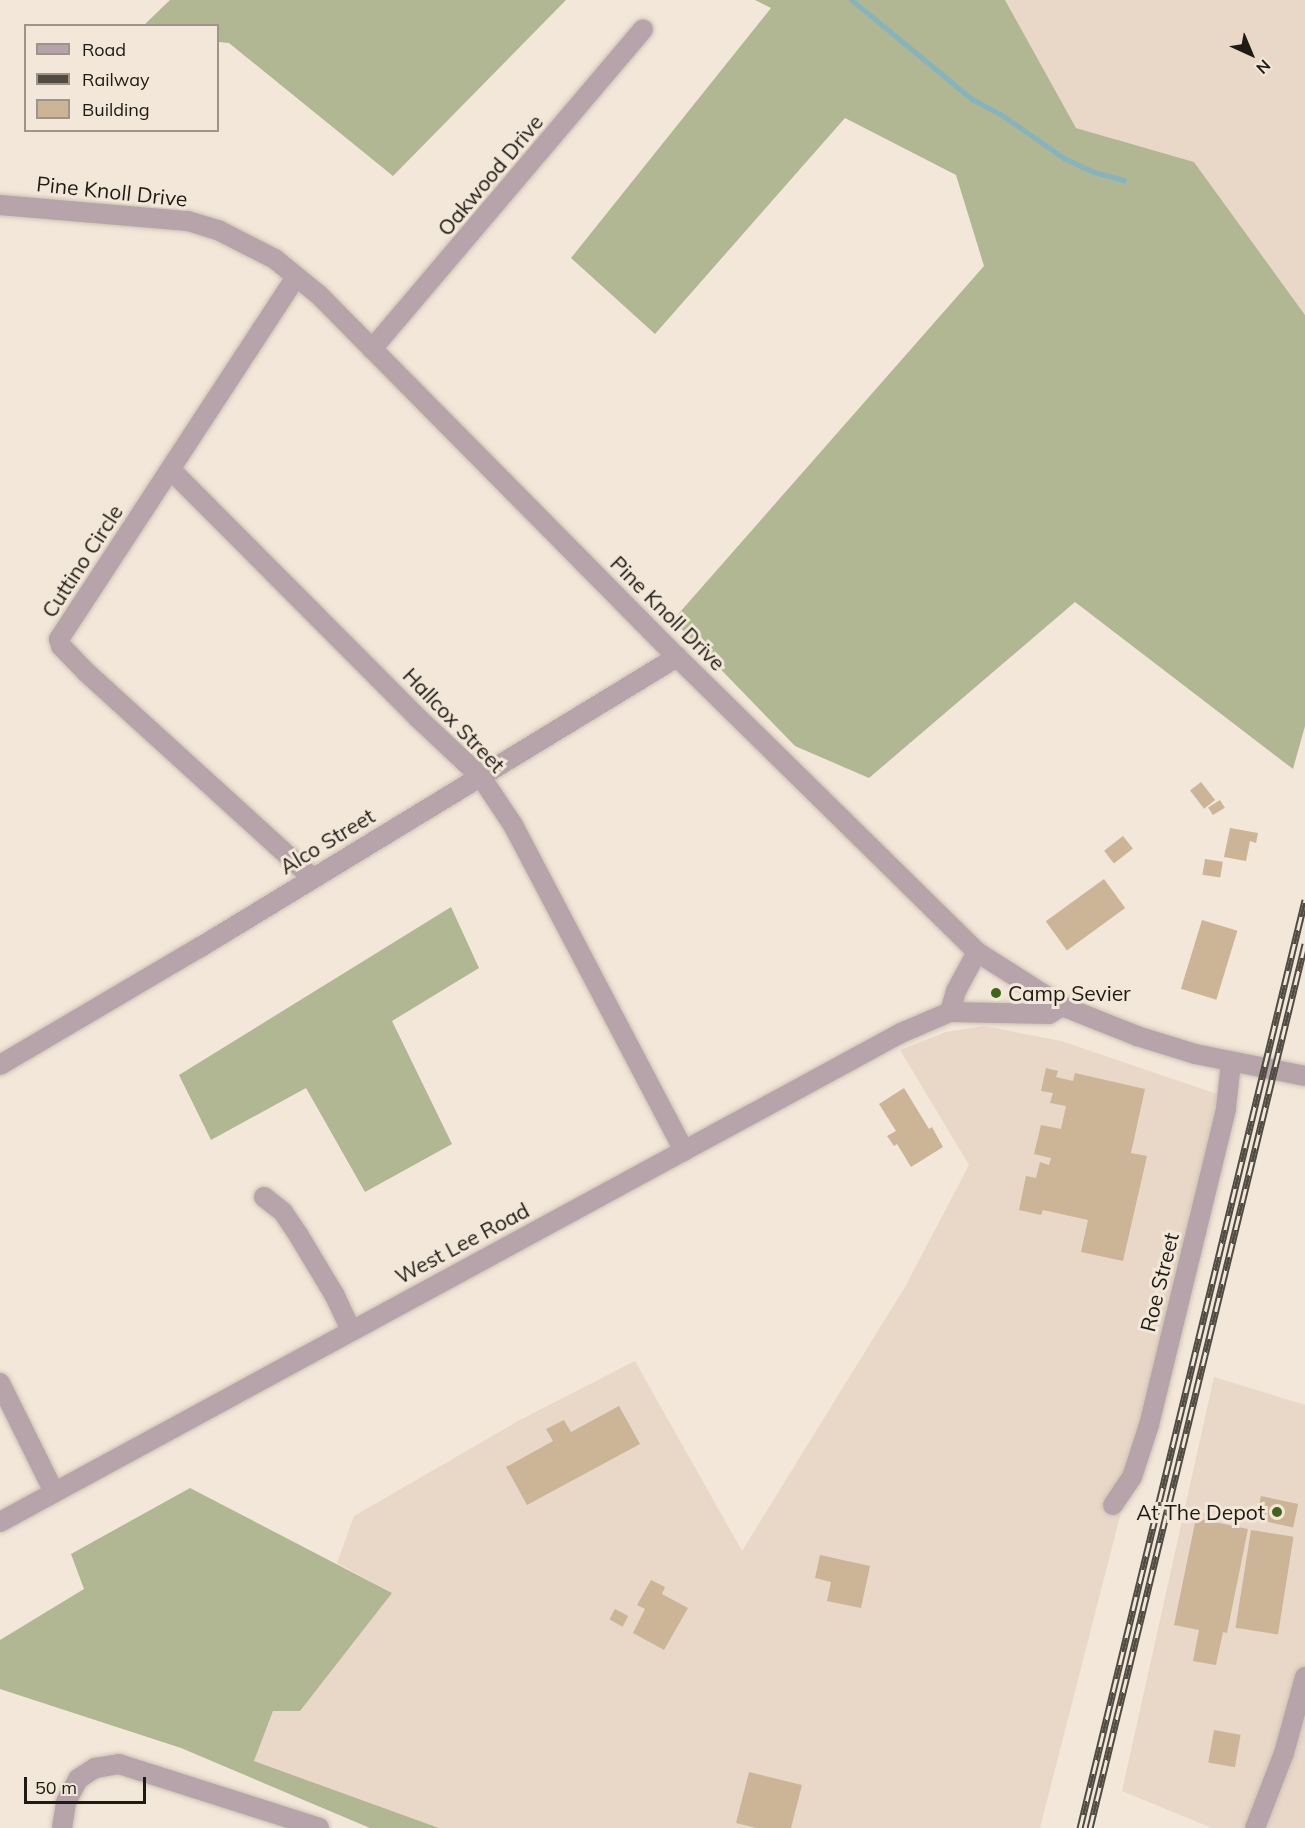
<!DOCTYPE html>
<style>
body{margin:0}
#map{position:relative;width:1305px;height:1828px;overflow:hidden;background:#f2e7d8;font-family:Mulish,sans-serif}
div>[style]{position:absolute}
.industrial>*{inset:0;background:#e9d8c7}
.forest>*{inset:0;background:#b1b693}
.stream>*{height:4.5px;margin:-2.25px;padding:0 2.25px;transform-origin:2.25px;border-radius:2.25px;background:#87b3bd}
.building>*{inset:0;background:#cbb596;transform-origin:0 0}
.roads{filter:drop-shadow(0 0 2px #ccc2b5) drop-shadow(0 0 2px #ccc2b5)}
.minor>*{height:20px;margin:-10px;padding:0 10px;transform-origin:10px;border-radius:10px;background:#b6a4aa}
.rail>*{height:7px;margin-top:-3.5px;transform-origin:0;background:repeating-linear-gradient(90deg,#f2e7d8 0 14px,#504b43 0 28px);box-sizing:border-box;border-block:2px solid #504b43}
.dots>*{width:16px;height:16px;translate:-50% -50%;box-sizing:border-box;border:3px solid #f2e7d8;border-radius:50%}
span{translate:-50% -50%;white-space:nowrap;text-align:center;line-height:1.15;-webkit-text-stroke:6px #f2e7d8;paint-order:stroke}
.street-label{font-size:21px;color:#1e1b15}
.poi-label{font-size:21px;color:#1e1b15}
.left{translate:0 -50%;text-align:left}
.right{translate:-100% -50%;text-align:right}
.legend{position:absolute;left:24px;top:24px;width:195px;height:108px;box-sizing:border-box;background:#f2e7d8;border:2px solid #9d958a;margin:0;padding:8px 10px;list-style:none;font-size:18px;color:#1e1b15}
.legend li{display:flex;align-items:center;gap:12px;height:30px}
.legend b{width:30px;border:2px solid #9d958a}
.north{position:absolute;left:1221px;top:24px;width:60px;height:60px;-webkit-text-stroke:4px #f2e7d8;paint-order:stroke;rotate:136deg;font-size:16px;font-weight:700;line-height:24px;text-align:center;color:#1e1b15}
.north::after{content:'';display:block;margin:auto;width:21px;height:27px;background:#1e1b15;clip-path:polygon(50% 0,100% 100%,50% 72%,0 100%)}
.scale{position:absolute;left:24px;top:1777px;width:122px;height:27px;box-sizing:border-box;border:3px solid #1e1b15;border-top:0;padding-left:8px;font-size:18px;line-height:21px;white-space:nowrap;color:#1e1b15;-webkit-text-stroke:4px #f2e7d8;paint-order:stroke}
</style>
<div id="map">
<div class="industrial">
<i style="clip-path:polygon(1005px 0,1305px 0,1305px 315px,1194px 162px,1076px 128px)"></i>
<i style="clip-path:polygon(984px 1026px,1061px 1041px,1223px 1096px,1160px 1360px,1040px 1828px,439px 1828px,254px 1761px,273px 1711px,392px 1593px,337px 1563px,354px 1516px,518px 1421px,635px 1361px,742px 1551px,905px 1287px,969px 1165px,900px 1050px,946px 1032px)"></i>
<i style="clip-path:polygon(1214px 1377px,1305px 1405px,1305px 1828px,1212px 1828px,1122px 1791px)"></i>
</div>
<div class="forest">
<i style="clip-path:polygon(170px 0,566px 0,393px 176px,229px 43px,218px 42px,218px 26px,144px 25px)"></i>
<i style="clip-path:polygon(755px 0,1005px 0,1076px 128px,1194px 162px,1305px 315px,1305px 726px,1293px 769px,1075px 602px,869px 778px,795px 746px,673px 620px,984px 266px,956px 175px,845px 118px,655px 334px,571px 258px,771px 8px)"></i>
<i style="clip-path:polygon(451px 907px,479px 968px,392px 1021px,452px 1144px,365px 1192px,306px 1088px,211px 1140px,179px 1075px)"></i>
<i style="clip-path:polygon(190px 1488px,392px 1593px,300px 1711px,273px 1711px,254px 1761px,439px 1828px,370px 1828px,181px 1748px,0 1689px,0 1640px,84px 1589px,71px 1554px)"></i>
</div>
<div class="stream">
<i style="left:852px;top:0;width:156px;rotate:39.5deg"></i>
<i style="left:972px;top:99px;width:34px;rotate:28deg"></i>
<i style="left:1002px;top:115px;width:75px;rotate:34.7deg"></i>
<i style="left:1064px;top:158px;width:33px;rotate:25deg"></i>
<i style="left:1094px;top:172px;width:31px;rotate:15deg"></i>
</div>
<div class="building">
<i style="left:1201px;top:782px;width:23px;height:14px;rotate:52deg"></i>
<i style="left:1220px;top:800px;width:9px;height:14px;rotate:58deg"></i>
<i style="clip-path:polygon(1230px 828px,1258px 833px,1256px 843px,1250px 841px,1246px 861px,1224px 857px)"></i>
<i style="left:1123px;top:836px;width:16px;height:24px;rotate:52deg"></i>
<i style="left:1205px;top:859px;width:18px;height:16px;rotate:9deg"></i>
<i style="left:1104px;top:879px;width:36px;height:72px;rotate:54deg"></i>
<i style="left:1202px;top:920px;width:37px;height:72px;rotate:17deg"></i>
<i style="clip-path:polygon(1046px 1068px,1058px 1071px,1056px 1077px,1073px 1081px,1075px 1073px,1145px 1089px,1131px 1153px,1147px 1156px,1123px 1261px,1081px 1252px,1088px 1220px,1043px 1210px,1041px 1215px,1019px 1210px,1026px 1176px,1036px 1178px,1040px 1162px,1049px 1165px,1051px 1158px,1034px 1154px,1041px 1125px,1061px 1129px,1066px 1106px,1050px 1103px,1053px 1093px,1041px 1091px)"></i>
<i style="clip-path:polygon(904px 1088px,929px 1129px,932px 1127px,943px 1147px,911px 1167px,897px 1144px,894px 1146px,887px 1136px,896px 1131px,879px 1104px)"></i>
<i style="clip-path:polygon(619px 1406px,640px 1444px,527px 1505px,506px 1467px,553px 1441px,546px 1429px,564px 1420px,571px 1432px)"></i>
<i style="left:1261px;top:1496px;width:38px;height:24px;rotate:12deg"></i>
<i style="clip-path:polygon(1196px 1518px,1248px 1529px,1227px 1633px,1223px 1632px,1216px 1665px,1193px 1661px,1199px 1630px,1174px 1625px)"></i>
<i style="left:1251px;top:1530px;width:43px;height:99px;rotate:9deg"></i>
<i style="clip-path:polygon(820px 1555px,870px 1566px,861px 1608px,827px 1601px,831px 1582px,815px 1578px)"></i>
<i style="clip-path:polygon(651px 1580px,665px 1587px,662px 1594px,688px 1608px,664px 1650px,633px 1633px,645px 1609px,637px 1605px)"></i>
<i style="left:615px;top:1609px;width:15px;height:12px;rotate:28deg"></i>
<i style="left:1214px;top:1730px;width:27px;height:33px;rotate:10deg"></i>
<i style="clip-path:polygon(749px 1772px,802px 1785px,791px 1828px,756px 1828px,736px 1823px)"></i>
</div>
<div class="roads">
<div class="minor">
<i style="left:0;top:205px;width:189px;rotate:4.9deg"></i>
<i style="left:188px;top:221px;width:31px;rotate:17deg"></i>
<i style="left:218px;top:230px;width:64px;rotate:27deg"></i>
<i style="left:275px;top:259px;width:57px;rotate:39.3deg"></i>
<i style="left:319px;top:295px;width:509px;rotate:45.32deg"></i>
<i style="left:677px;top:657px;width:421px;rotate:44.5deg"></i>
<i style="left:977px;top:952px;width:101px;rotate:32.4deg"></i>
<i style="left:1062px;top:1006px;width:81px;rotate:21.8deg"></i>
<i style="left:1137px;top:1036px;width:61px;rotate:17.2deg"></i>
<i style="left:1195px;top:1054px;width:112px;rotate:11.3deg"></i>
<i style="left:296px;top:277px;width:433px;rotate:123.2deg"></i>
<i style="left:59px;top:639px;width:7px;rotate:74deg"></i>
<i style="left:61px;top:646px;width:36px;rotate:46deg"></i>
<i style="left:86px;top:672px;width:306px;rotate:42.3deg"></i>
<i style="left:372px;top:349px;width:419px;rotate:-49.7deg"></i>
<i style="left:171px;top:470px;width:349px;rotate:45.1deg"></i>
<i style="left:417px;top:717px;width:88px;rotate:43.2deg"></i>
<i style="left:481px;top:777px;width:58px;rotate:56.3deg"></i>
<i style="left:513px;top:825px;width:368px;rotate:62.3deg"></i>
<i style="left:950px;top:1012px;width:22px;rotate:-74deg"></i>
<i style="left:956px;top:991px;width:44px;rotate:-61.7deg"></i>
<i style="left:0;top:1065px;width:231px;rotate:-30.5deg"></i>
<i style="left:199px;top:948px;width:560px;rotate:-31.33deg"></i>
<i style="left:264px;top:1197px;width:24px;rotate:38deg"></i>
<i style="left:283px;top:1212px;width:29px;rotate:56deg"></i>
<i style="left:299px;top:1236px;width:70px;rotate:59deg"></i>
<i style="left:335px;top:1296px;width:38px;rotate:65deg"></i>
<i style="left:0;top:1383px;width:122px;rotate:63.6deg"></i>
<i style="left:1113px;top:1505px;width:34px;rotate:-56deg"></i>
<i style="left:1132px;top:1477px;width:55px;rotate:-71.9deg"></i>
<i style="left:1149px;top:1425px;width:326px;rotate:-76.3deg"></i>
<i style="left:1226px;top:1108px;width:45px;rotate:-83.7deg"></i>
<i style="left:0;top:1522px;width:1025px;rotate:-28.49deg"></i>
<i style="left:901px;top:1033px;width:53px;rotate:-23.2deg"></i>
<i style="left:950px;top:1012px;width:99px;rotate:1.2deg"></i>
<i style="left:1049px;top:1014px;width:15px;rotate:-32deg"></i>
<i style="left:62px;top:1828px;width:26px;rotate:-81deg"></i>
<i style="left:66px;top:1802px;width:26px;rotate:-62deg"></i>
<i style="left:78px;top:1779px;width:20px;rotate:-33deg"></i>
<i style="left:95px;top:1768px;width:24px;rotate:-9deg"></i>
<i style="left:119px;top:1764px;width:210px;rotate:17.7deg"></i>
<i style="left:1255px;top:1828px;width:80px;rotate:-68.9deg"></i>
<i style="left:1284px;top:1753px;width:79px;rotate:-74.6deg"></i>
</div>
</div>
<div class="rail">
<i style="left:1080px;top:1828px;width:955px;rotate:-76.37deg"></i>
<i style="left:1090px;top:1828px;width:910px;rotate:-76.33deg"></i>
</div>
<div class="dots">
<i style="left:996px;top:993px;background:#446419"></i>
<i style="left:1277px;top:1512px;background:#446419"></i>
</div>
<div class="street-label">
<span style="left:490px;top:175px;rotate:-50deg">Oakwood Drive</span>
<span style="left:112px;top:191px;rotate:6deg">Pine Knoll Drive</span>
<span style="left:82px;top:561px;rotate:-57deg">Cuttino Circle</span>
<span style="left:668px;top:613px;rotate:45deg">Pine Knoll Drive</span>
<span style="left:454px;top:720px;rotate:46deg">Hallcox Street</span>
<span style="left:327px;top:841px;rotate:-31deg">Alco Street</span>
<span style="left:462px;top:1243px;rotate:-28deg">West Lee Road</span>
<span style="left:1159px;top:1282px;rotate:-76deg">Roe Street</span>
</div>
<div class="poi-label">
<span class="left" style="left:1008px;top:993px">Camp Sevier</span>
<span class="right" style="left:1265px;top:1512px">At The Depot</span>
</div>
<ul class="legend">
<li><b style="height:8px;background:#b6a4aa"></b>Road</li>
<li><b style="height:8px;background:#504b43"></b>Railway</li>
<li><b style="height:16px;background:#cbb596"></b>Building</li>
</ul>
<div class="north">N</div>
<div class="scale">50 m</div>
</div>
